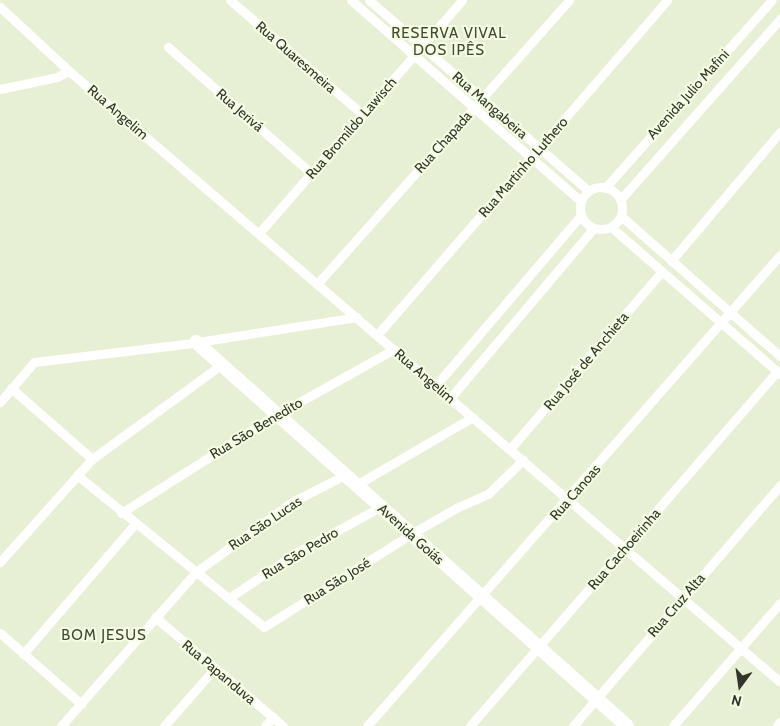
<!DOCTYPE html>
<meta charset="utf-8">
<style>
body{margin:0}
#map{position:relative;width:780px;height:726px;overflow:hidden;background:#e7f0d4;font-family:Cabin,sans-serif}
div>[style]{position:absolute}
.street>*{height:9px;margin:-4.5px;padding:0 4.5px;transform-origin:4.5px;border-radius:4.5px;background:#fff}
.street>.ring{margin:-4.5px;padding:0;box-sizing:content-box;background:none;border:9px solid #fff;border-radius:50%}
.secondary>*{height:14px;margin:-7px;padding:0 7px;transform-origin:7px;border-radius:7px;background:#fff}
span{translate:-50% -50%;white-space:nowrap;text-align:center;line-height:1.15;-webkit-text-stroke:4px #f4fde2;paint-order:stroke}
.street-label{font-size:14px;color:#31352a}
.neighbourhood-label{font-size:15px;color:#424832;letter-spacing:1px}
.north{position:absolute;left:715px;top:661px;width:50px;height:50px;-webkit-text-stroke:4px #f4fde2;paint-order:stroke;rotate:194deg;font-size:14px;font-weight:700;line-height:20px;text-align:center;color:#31352a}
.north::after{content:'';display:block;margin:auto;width:18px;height:22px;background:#31352a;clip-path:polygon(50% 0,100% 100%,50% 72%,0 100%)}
</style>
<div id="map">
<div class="street">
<i style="left:230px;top:0;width:174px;rotate:40.8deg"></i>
<i style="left:351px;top:0;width:305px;rotate:41.2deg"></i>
<i style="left:369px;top:0;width:291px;rotate:41deg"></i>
<i style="left:0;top:7px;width:94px;rotate:42.8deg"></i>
<i style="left:69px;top:71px;width:937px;rotate:40.67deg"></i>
<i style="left:168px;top:47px;width:191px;rotate:41.4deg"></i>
<i style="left:0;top:89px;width:58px;rotate:-11.9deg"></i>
<i style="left:57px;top:77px;width:13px;rotate:-27deg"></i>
<i class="ring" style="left:580px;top:187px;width:33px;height:33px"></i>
<i style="left:605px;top:188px;width:251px;rotate:-48.4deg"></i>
<i style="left:620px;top:200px;width:242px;rotate:-48.5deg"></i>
<i style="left:621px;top:216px;width:212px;rotate:41.4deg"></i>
<i style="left:611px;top:227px;width:224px;rotate:41deg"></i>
<i style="left:259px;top:233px;width:309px;rotate:-48.9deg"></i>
<i style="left:671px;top:261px;width:169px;rotate:-49.8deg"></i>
<i style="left:318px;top:283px;width:378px;rotate:-48.4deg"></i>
<i style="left:378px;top:334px;width:442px;rotate:-49.1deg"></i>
<i style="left:436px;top:385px;width:223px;rotate:-49.5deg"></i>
<i style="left:11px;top:388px;width:108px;rotate:41.2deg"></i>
<i style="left:451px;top:397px;width:221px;rotate:-49.8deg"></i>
<i style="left:0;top:402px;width:52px;rotate:-49.6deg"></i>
<i style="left:34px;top:362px;width:152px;rotate:-6.8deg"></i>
<i style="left:185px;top:344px;width:174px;rotate:-8.9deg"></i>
<i style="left:510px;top:449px;width:233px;rotate:-49.5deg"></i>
<i style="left:77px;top:475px;width:241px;rotate:39.1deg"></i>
<i style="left:264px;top:627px;width:174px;rotate:-32.3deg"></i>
<i style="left:411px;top:534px;width:52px;rotate:-30deg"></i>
<i style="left:456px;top:508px;width:35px;rotate:-24deg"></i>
<i style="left:488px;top:494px;width:49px;rotate:-44.2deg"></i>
<i style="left:356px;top:485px;width:135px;rotate:-30.2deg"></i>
<i style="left:121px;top:513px;width:175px;rotate:-32.4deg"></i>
<i style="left:269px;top:419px;width:143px;rotate:-29.2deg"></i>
<i style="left:0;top:562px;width:138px;rotate:-48.2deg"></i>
<i style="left:92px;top:459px;width:160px;rotate:-36.1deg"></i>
<i style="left:229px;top:598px;width:81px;rotate:-33.9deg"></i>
<i style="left:296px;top:553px;width:88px;rotate:-28.6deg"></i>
<i style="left:155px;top:617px;width:168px;rotate:40.4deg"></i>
<i style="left:0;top:633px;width:108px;rotate:41.2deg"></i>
<i style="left:23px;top:654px;width:172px;rotate:-49.3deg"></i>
<i style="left:61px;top:726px;width:205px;rotate:-48.8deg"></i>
<i style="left:196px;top:572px;width:119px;rotate:-36.1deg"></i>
<i style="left:292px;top:502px;width:51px;rotate:-27.1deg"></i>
<i style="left:164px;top:726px;width:76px;rotate:-48.7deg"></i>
<i style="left:265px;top:726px;width:12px;rotate:-48deg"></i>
<i style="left:367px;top:726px;width:626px;rotate:-48.75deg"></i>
<i style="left:470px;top:726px;width:469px;rotate:-49.1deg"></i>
<i style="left:573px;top:726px;width:318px;rotate:-49.3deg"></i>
<i style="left:673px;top:726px;width:163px;rotate:-49deg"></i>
<i style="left:777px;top:726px;width:5px;rotate:-53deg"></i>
</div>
<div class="secondary">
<i style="left:196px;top:342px;width:577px;rotate:41.7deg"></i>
</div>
<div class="street-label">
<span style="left:296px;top:57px;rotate:41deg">Rua Quaresmeira</span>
<span style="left:688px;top:94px;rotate:-48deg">Avenida Julio Mafini</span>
<span style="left:490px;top:105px;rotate:41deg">Rua Mangabeira</span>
<span style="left:240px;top:110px;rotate:41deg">Rua Jerivá</span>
<span style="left:118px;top:112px;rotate:41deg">Rua Angelim</span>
<span style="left:351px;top:128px;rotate:-49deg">Rua Bromildo Lawisch</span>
<span style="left:443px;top:142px;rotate:-48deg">Rua Chapada</span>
<span style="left:523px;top:167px;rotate:-49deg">Rua Martinho Luthero</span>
<span style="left:586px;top:361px;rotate:-50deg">Rua José de Anchieta</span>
<span style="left:425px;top:376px;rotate:41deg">Rua Angelim</span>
<span style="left:256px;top:428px;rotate:-31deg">Rua São Benedito</span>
<span style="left:575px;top:492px;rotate:-49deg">Rua Canoas</span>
<span style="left:265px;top:523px;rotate:-34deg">Rua São Lucas</span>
<span style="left:411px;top:534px;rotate:42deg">Avenida Goiás</span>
<span style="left:624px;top:549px;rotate:-49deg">Rua Cachoeirinha</span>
<span style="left:300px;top:553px;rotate:-31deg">Rua São Pedro</span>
<span style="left:337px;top:581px;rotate:-32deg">Rua São José</span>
<span style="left:676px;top:605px;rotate:-49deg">Rua Cruz Alta</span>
<span style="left:219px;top:672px;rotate:40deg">Rua Papanduva</span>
</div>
<div class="neighbourhood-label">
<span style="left:449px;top:42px">RESERVA VIVAL<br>DOS IPÊS</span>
<span style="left:104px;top:636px">BOM JESUS</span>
</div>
<div class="north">N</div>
</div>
